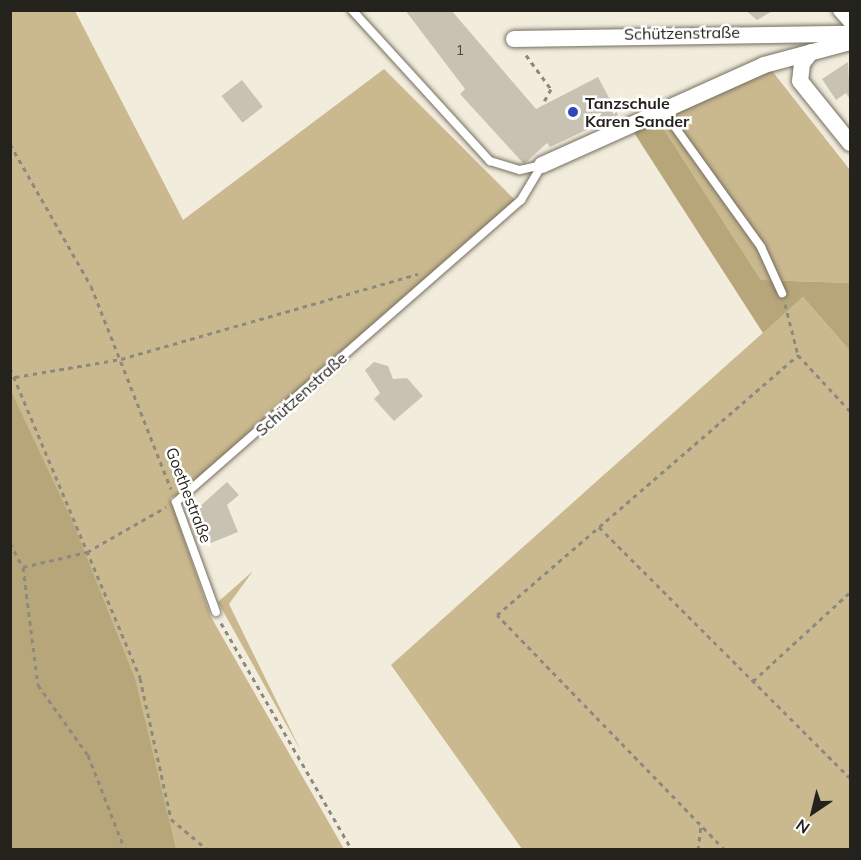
<!DOCTYPE html>
<meta charset="utf-8">
<style>
body{margin:0}
#map{position:relative;width:861px;height:860px;overflow:hidden;background:#f2ecdc;font-family:Mulish,sans-serif}
div>[style]{position:absolute}
.green>*{inset:0;background:#cab98f}
.forest>*{inset:0;background:#b7a67a}
.building>*{inset:0;background:#c8c2b3;transform-origin:0 0}
.path>*{height:3px;margin-top:-1.5px;transform-origin:0;background:repeating-linear-gradient(90deg,#8d897e 0 4.5px,transparent 0 9px)}
.roads{filter:drop-shadow(0 0 2px #756f61) drop-shadow(0 0 2px #756f61)}
.lane>*{height:8px;margin:-4px;padding:0 4px;transform-origin:4px;border-radius:4px;background:#fff}
.street>*{height:16px;margin:-8px;padding:0 8px;transform-origin:8px;border-radius:8px;background:#fff}
.dots>*{width:16px;height:16px;translate:-50% -50%;box-sizing:border-box;border:3px solid #fff;border-radius:50%}
span{translate:-50% -50%;white-space:nowrap;text-align:center;line-height:1.15;-webkit-text-stroke:5px #fff;paint-order:stroke}
.number-label{font-size:14px;color:#4d4a42}
.number-label span{-webkit-text-stroke-width:0}
.street-label{font-size:16px;color:#24221c}
.poi-label{font-size:16px;color:#24221c;font-weight:700}
.left{translate:0 -50%;text-align:left}
.frame{position:absolute;inset:0;border:12px solid #24221c;pointer-events:none}
.north{position:absolute;left:783px;top:782px;width:60px;height:60px;-webkit-text-stroke:4px #fff;paint-order:stroke;rotate:215deg;font-size:16px;font-weight:700;line-height:24px;text-align:center;color:#24221c}
.north::after{content:'';display:block;margin:auto;width:21px;height:27px;background:#24221c;clip-path:polygon(50% 0,100% 100%,50% 72%,0 100%)}
</style>
<div id="map">
<div class="green">
<i style="clip-path:polygon(10px 11px,75px 11px,183px 220px,384px 69px,515px 200px,186px 491px,170px 498px,211px 617px,344px 849px,65px 849px,11px 743px)"></i>
<i style="clip-path:polygon(769px 67px,850px 170px,850px 283px,761px 280px,656px 117px)"></i>
<i style="clip-path:polygon(803px 297px,850px 351px,850px 849px,522px 849px,391px 665px)"></i>
<i style="clip-path:polygon(253px 571px,229px 604px,301px 751px,218px 602px)"></i>
</div>
<div class="forest">
<i style="clip-path:polygon(656px 117px,761px 280px,850px 283px,850px 351px,803px 297px,763px 333px,631px 128px)"></i>
<i style="clip-path:polygon(10px 389px,74px 525px,135px 679px,176px 849px,11px 849px)"></i>
</div>
<div class="building">
<i style="clip-path:polygon(405px 10px,451px 10px,536px 109px,598px 77px,618px 115px,550px 147px,547px 143px,524px 164px,460px 94px,465px 89px)"></i>
<i style="clip-path:polygon(745px 10px,774px 10px,757px 20px)"></i>
<i style="clip-path:polygon(848px 62px,850px 99px,846px 93px,836px 100px,822px 79px)"></i>
<i style="left:242px;top:80px;width:34px;height:26px;rotate:52deg"></i>
<i style="clip-path:polygon(374px 362px,388px 366px,393px 379px,407px 378px,423px 396px,394px 421px,374px 399px,380px 393px,365px 370px)"></i>
<i style="clip-path:polygon(227px 482px,239px 495px,227px 505px,238px 532px,211px 543px,197px 509px)"></i>
</div>
<div class="path">
<i style="left:526px;top:55px;width:42px;rotate:53.7deg"></i>
<i style="left:551px;top:89px;width:18px;rotate:119deg"></i>
<i style="left:10px;top:144px;width:163px;rotate:60.3deg"></i>
<i style="left:91px;top:286px;width:218px;rotate:68.5deg"></i>
<i style="left:785px;top:304px;width:53px;rotate:75.7deg"></i>
<i style="left:10px;top:368px;width:336px;rotate:67.2deg"></i>
<i style="left:140px;top:678px;width:144px;rotate:77.6deg"></i>
<i style="left:171px;top:819px;width:48px;rotate:40deg"></i>
<i style="left:15px;top:377px;width:108px;rotate:-9.6deg"></i>
<i style="left:121px;top:359px;width:309px;rotate:-16deg"></i>
<i style="left:599px;top:527px;width:355px;rotate:45deg"></i>
<i style="left:10px;top:543px;width:27px;rotate:62deg"></i>
<i style="left:23px;top:567px;width:119px;rotate:82.8deg"></i>
<i style="left:38px;top:685px;width:86px;rotate:54.5deg"></i>
<i style="left:88px;top:755px;width:102px;rotate:68.7deg"></i>
<i style="left:23px;top:567px;width:66px;rotate:-13.2deg"></i>
<i style="left:87px;top:552px;width:91px;rotate:-29.7deg"></i>
<i style="left:221px;top:623px;width:262px;rotate:60deg"></i>
<i style="left:753px;top:681px;width:132px;rotate:-42.5deg"></i>
<i style="left:698px;top:850px;width:24px;rotate:-83deg"></i>
<i style="left:725px;top:850px;width:327px;rotate:-134.1deg"></i>
<i style="left:497px;top:615px;width:398px;rotate:-40.8deg"></i>
<i style="left:798px;top:355px;width:76px;rotate:47.1deg"></i>
</div>
<div class="roads">
<div class="lane">
<i style="left:352px;top:10px;width:205px;rotate:47.6deg"></i>
<i style="left:490px;top:161px;width:31px;rotate:17deg"></i>
<i style="left:520px;top:170px;width:23px;rotate:-13deg"></i>
<i style="left:662px;top:109px;width:170px;rotate:54.3deg"></i>
<i style="left:761px;top:247px;width:51px;rotate:65.5deg"></i>
<i style="left:216px;top:612px;width:117px;rotate:-110deg"></i>
<i style="left:176px;top:502px;width:459px;rotate:-41.2deg"></i>
<i style="left:521px;top:200px;width:41px;rotate:-59deg"></i>
</div>
<div class="street">
<i style="left:841px;top:10px;width:13px;rotate:48deg"></i>
<i style="left:514px;top:39px;width:336px;rotate:-0.9deg"></i>
<i style="left:811px;top:52px;width:14px;rotate:129deg"></i>
<i style="left:802px;top:63px;width:18px;rotate:96deg"></i>
<i style="left:800px;top:81px;width:80px;rotate:51.1deg"></i>
<i style="left:542px;top:165px;width:243px;rotate:-24.2deg"></i>
<i style="left:764px;top:65px;width:89px;rotate:-15deg"></i>
</div>
</div>
<div class="dots">
<i style="left:573px;top:112px;background:#3048b9"></i>
</div>
<div class="number-label">
<span style="left:460px;top:50px">1</span>
</div>
<div class="street-label">
<span style="left:682px;top:33px;rotate:-1deg">Schützenstraße</span>
<span style="left:301px;top:394px;rotate:-42deg">Schützenstraße</span>
<span style="left:189px;top:495px;rotate:69deg">Goethestraße</span>
</div>
<div class="poi-label">
<span class="left" style="left:585px;top:112px">Tanzschule<br>Karen Sander</span>
</div>
<div class="frame"></div>
<div class="north">N</div>
</div>
